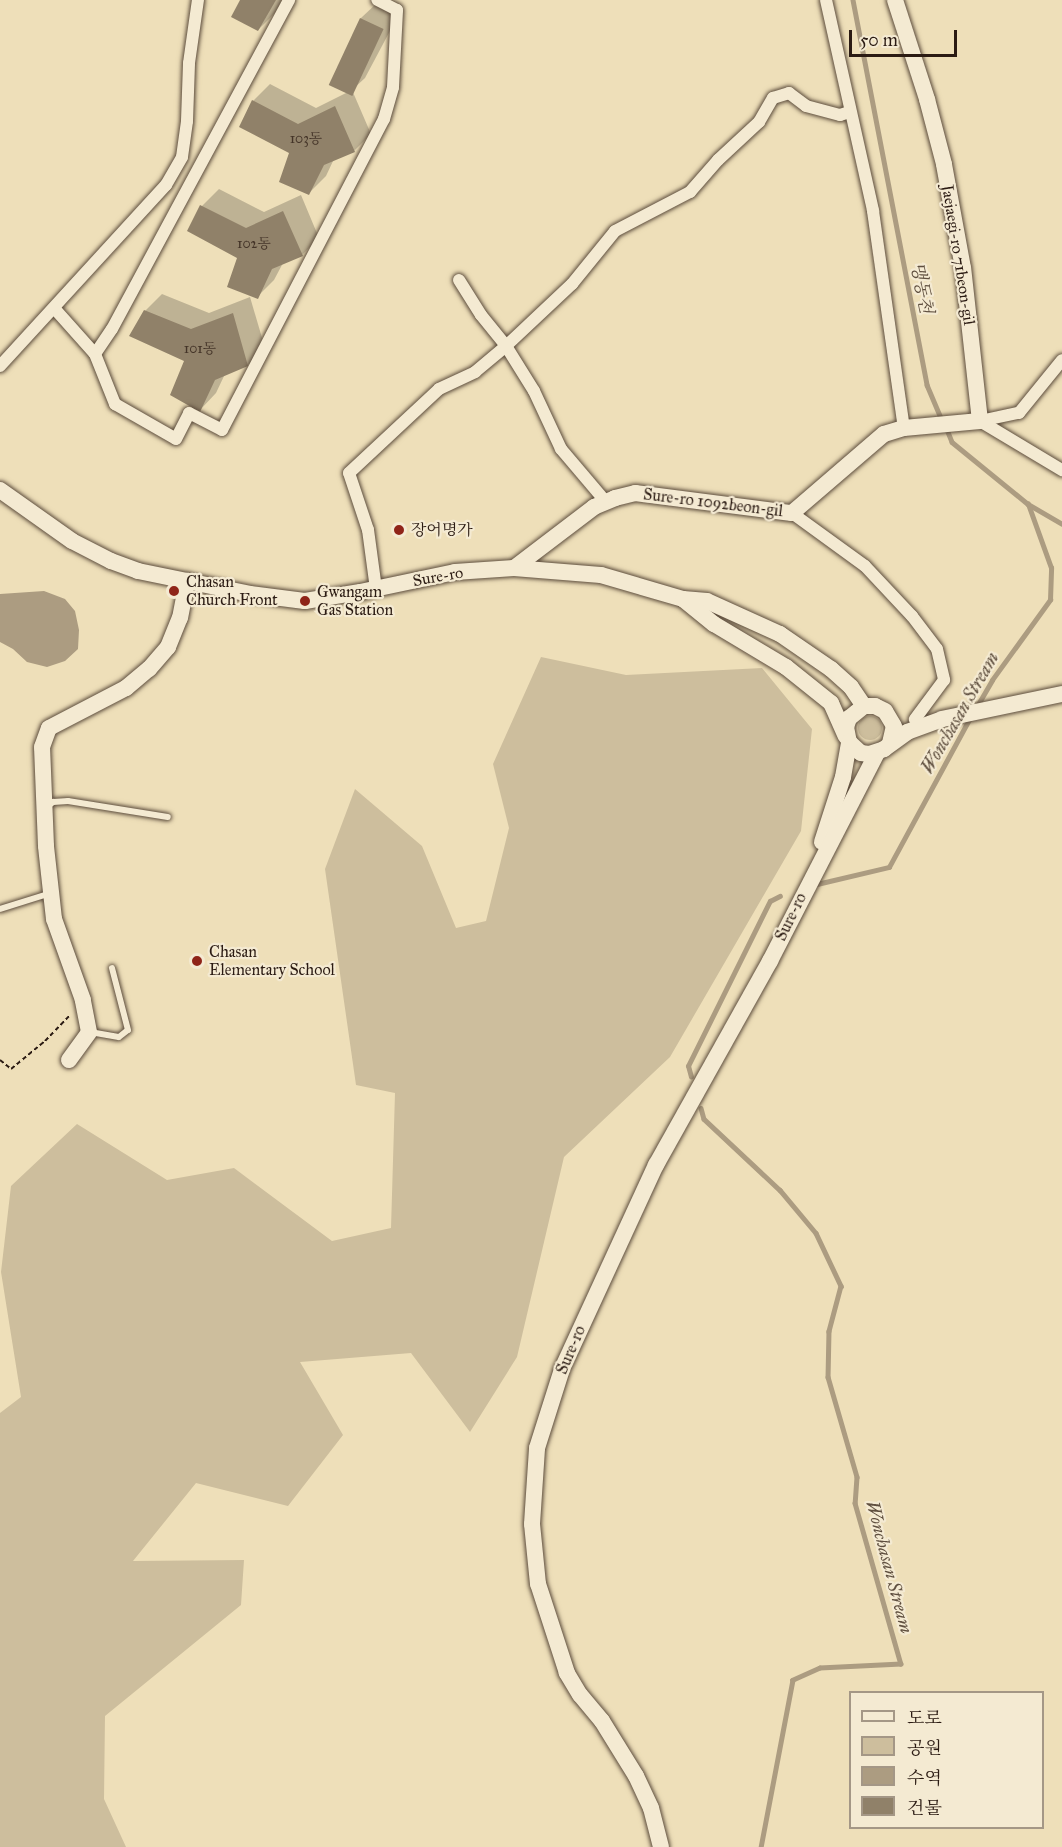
<!DOCTYPE html>
<meta charset="utf-8">
<style>
body{margin:0}
#map{position:relative;width:1062px;height:1847px;overflow:hidden;background:#eedfb9;font-family:"IM FELL Great Primer","Noto Serif KR",serif}
div>[style]{position:absolute}
.green>*{inset:0;background:#cdbe9d}
.round{border-radius:50%}
.water>*{inset:0;background:#ac9c81}
.shadow>*{inset:0;background:#0003}
.stream>*{height:4.5px;margin:-2.25px;padding:0 2.25px;transform-origin:2.25px;border-radius:2.25px;background:#ac9c81}
.building>*{inset:0;background:#908169;transform-origin:0 0}
.path>*{height:2px;margin-top:-1px;transform-origin:0;background:repeating-linear-gradient(90deg,#2b1b13 0 4.5px,transparent 0 7.5px)}
.roads{filter:drop-shadow(0 0 2px #5c4c3c) drop-shadow(0 0 2px #5c4c3c)}
.lane>*{height:6px;margin:-3px;padding:0 3px;transform-origin:3px;border-radius:3px;background:#f4ead2}
.street>*{height:12px;margin:-6px;padding:0 6px;transform-origin:6px;border-radius:6px;background:#f4ead2}
.secondary>*{height:16px;margin:-8px;padding:0 8px;transform-origin:8px;border-radius:8px;background:#f4ead2}
.dots>*{width:16px;height:16px;translate:-50% -50%;box-sizing:border-box;border:3px solid #f4ead2;border-radius:50%}
span{translate:-50% -50%;white-space:nowrap;text-align:center;line-height:1.15;-webkit-text-stroke:4.5px #f4ead2;paint-order:stroke}
.number-label{font-size:14px;color:#443428}
.number-label span{-webkit-text-stroke-width:0}
.street-label{font-size:16px;color:#2b1b13}
.poi-label{font-size:16px;color:#2b1b13}
.left{translate:0 -50%;text-align:left}
.water-label{font-size:18px;color:#5f4f3f;font-style:italic}
.legend{position:absolute;left:849px;top:1691px;width:195px;height:138px;box-sizing:border-box;background:#f4ead2;border:2px solid #a49786;margin:0;padding:8px 10px;list-style:none;font-size:18px;color:#2b1b13}
.legend li{display:flex;align-items:center;gap:12px;height:30px}
.legend b{width:30px;border:2px solid #a49786}
.scale{position:absolute;left:849px;top:30px;width:108px;height:27px;box-sizing:border-box;border:3px solid #2b1b13;border-top:0;padding-left:8px;font-size:18px;line-height:21px;white-space:nowrap;color:#2b1b13;-webkit-text-stroke:4px #f4ead2;paint-order:stroke}
</style>
<div id="map">
<div class="green">
<i style="clip-path:polygon(541px 657px,626px 675px,762px 668px,812px 729px,801px 831px,670px 1057px,564px 1157px,517px 1357px,470px 1432px,411px 1353px,300px 1362px,343px 1435px,288px 1506px,196px 1483px,133px 1561px,244px 1560px,241px 1605px,105px 1716px,104px 1799px,126px 1847px,0 1847px,0 1413px,21px 1397px,1px 1272px,11px 1186px,77px 1124px,167px 1180px,234px 1168px,332px 1241px,391px 1228px,395px 1093px,356px 1085px,325px 869px,355px 789px,422px 846px,456px 928px,486px 921px,509px 828px,493px 764px)"></i>
<i class="round" style="left:858px;top:716px;width:24px;height:24px"></i>
</div>
<div class="water">
<i style="clip-path:polygon(44px 591px,65px 599px,75px 611px,79px 630px,78px 649px,65px 661px,47px 667px,27px 662px,13px 649px,0 642px,0 594px)"></i>
</div>
<div class="shadow">
<i style="clip-path:polygon(242px 0,282px 0,275px 13px,258px 30px)"></i>
<i style="clip-path:polygon(378px 2px,400px 12px,365px 78px,352px 90px,371px 134px,354px 151px,334px 159px,326px 176px,309px 193px,291px 153px,253px 101px,270px 84px,316px 108px,346px 93px,361px 18px)"></i>
<i style="clip-path:polygon(219px 189px,264px 212px,301px 195px,319px 238px,302px 255px,283px 263px,274px 280px,257px 297px,239px 257px,189px 231px,202px 206px)"></i>
<i style="clip-path:polygon(162px 294px,209px 313px,250px 297px,265px 348px,248px 365px,225px 374px,216px 393px,200px 410px,186px 361px,145px 311px)"></i>
</div>
<div class="stream">
<i style="left:853px;top:0;width:392px;rotate:79.1deg"></i>
<i style="left:927px;top:385px;width:38px;rotate:67deg"></i>
<i style="left:946px;top:427px;width:16px;rotate:68deg"></i>
<i style="left:952px;top:442px;width:98px;rotate:39.2deg"></i>
<i style="left:1028px;top:504px;width:39px;rotate:30deg"></i>
<i style="left:976px;top:708px;width:32px;rotate:-60deg"></i>
<i style="left:992px;top:680px;width:99px;rotate:-54.1deg"></i>
<i style="left:1050px;top:600px;width:32px;rotate:-88deg"></i>
<i style="left:1051px;top:568px;width:68px;rotate:-109.8deg"></i>
<i style="left:817px;top:884px;width:74px;rotate:-13.3deg"></i>
<i style="left:889px;top:867px;width:170px;rotate:-61.5deg"></i>
<i style="left:691px;top:1077px;width:11px;rotate:-105deg"></i>
<i style="left:688px;top:1066px;width:184px;rotate:-63.6deg"></i>
<i style="left:770px;top:901px;width:11px;rotate:-27deg"></i>
<i style="left:701px;top:1108px;width:11px;rotate:75deg"></i>
<i style="left:704px;top:1119px;width:104px;rotate:43.1deg"></i>
<i style="left:780px;top:1190px;width:56px;rotate:50.1deg"></i>
<i style="left:816px;top:1233px;width:59px;rotate:64.7deg"></i>
<i style="left:841px;top:1286px;width:47px;rotate:104.9deg"></i>
<i style="left:829px;top:1331px;width:46px;rotate:91.2deg"></i>
<i style="left:828px;top:1377px;width:104px;rotate:73.8deg"></i>
<i style="left:857px;top:1477px;width:26px;rotate:94deg"></i>
<i style="left:855px;top:1503px;width:167px;rotate:74.1deg"></i>
<i style="left:901px;top:1664px;width:81px;rotate:177.2deg"></i>
<i style="left:820px;top:1668px;width:30px;rotate:156deg"></i>
<i style="left:793px;top:1680px;width:170px;rotate:100.8deg"></i>
</div>
<div class="building">
<i style="clip-path:polygon(240px 0,276px 0,258px 31px,231px 17px)"></i>
<i style="left:360px;top:18px;width:26px;height:74px;rotate:25deg"></i>
<i style="clip-path:polygon(252px 100px,298px 124px,335px 106px,355px 152px,324px 165px,309px 195px,279px 182px,289px 153px,239px 127px)"></i>
<i style="clip-path:polygon(200px 205px,246px 228px,283px 211px,303px 256px,272px 269px,258px 299px,227px 287px,237px 258px,187px 231px)"></i>
<i style="clip-path:polygon(144px 310px,191px 329px,233px 313px,248px 366px,215px 380px,200px 412px,170px 395px,184px 361px,129px 336px)"></i>
</div>
<div class="path">
<i style="left:0;top:1060px;width:14px;rotate:39deg"></i>
<i style="left:11px;top:1069px;width:44px;rotate:-39.5deg"></i>
<i style="left:45px;top:1041px;width:35px;rotate:-46deg"></i>
</div>
<div class="roads">
<div class="lane">
<i style="left:47px;top:807px;width:8px;rotate:-40deg"></i>
<i style="left:53px;top:802px;width:15px;rotate:-4deg"></i>
<i style="left:68px;top:801px;width:101px;rotate:9.1deg"></i>
<i style="left:0;top:909px;width:53px;rotate:-17.4deg"></i>
<i style="left:90px;top:1032px;width:29px;rotate:10deg"></i>
<i style="left:119px;top:1037px;width:11px;rotate:-38deg"></i>
<i style="left:128px;top:1030px;width:64px;rotate:-104.5deg"></i>
</div>
<div class="street">
<i style="left:826px;top:0;width:216px;rotate:77.4deg"></i>
<i style="left:873px;top:211px;width:219px;rotate:81.9deg"></i>
<i style="left:459px;top:280px;width:41px;rotate:57.8deg"></i>
<i style="left:481px;top:315px;width:40px;rotate:51deg"></i>
<i style="left:506px;top:346px;width:53px;rotate:58.1deg"></i>
<i style="left:534px;top:391px;width:64px;rotate:65deg"></i>
<i style="left:561px;top:449px;width:70px;rotate:49.7deg"></i>
<i style="left:54px;top:308px;width:62px;rotate:48.3deg"></i>
<i style="left:95px;top:354px;width:54px;rotate:68.2deg"></i>
<i style="left:115px;top:404px;width:70px;rotate:29.8deg"></i>
<i style="left:176px;top:439px;width:29px;rotate:-63deg"></i>
<i style="left:189px;top:413px;width:37px;rotate:27deg"></i>
<i style="left:222px;top:430px;width:351px;rotate:-62.5deg"></i>
<i style="left:384px;top:119px;width:33px;rotate:-74deg"></i>
<i style="left:393px;top:87px;width:77px;rotate:-87deg"></i>
<i style="left:397px;top:10px;width:22px;rotate:-153deg"></i>
<i style="left:95px;top:354px;width:30px;rotate:-56deg"></i>
<i style="left:112px;top:329px;width:374px;rotate:-61.7deg"></i>
<i style="left:0;top:366px;width:246px;rotate:-47.5deg"></i>
<i style="left:166px;top:185px;width:32px;rotate:-60deg"></i>
<i style="left:182px;top:157px;width:36px;rotate:-82deg"></i>
<i style="left:187px;top:121px;width:58px;rotate:-88deg"></i>
<i style="left:189px;top:63px;width:64px;rotate:-81.9deg"></i>
<i style="left:980px;top:421px;width:40px;rotate:-12deg"></i>
<i style="left:1019px;top:413px;width:68px;rotate:-50.9deg"></i>
<i style="left:980px;top:421px;width:96px;rotate:30.9deg"></i>
<i style="left:792px;top:513px;width:90px;rotate:36deg"></i>
<i style="left:865px;top:566px;width:69px;rotate:46.8deg"></i>
<i style="left:912px;top:616px;width:41px;rotate:52.9deg"></i>
<i style="left:937px;top:649px;width:32px;rotate:77deg"></i>
<i style="left:944px;top:680px;width:49px;rotate:126.6deg"></i>
<i style="left:376px;top:589px;width:60px;rotate:-97.7deg"></i>
<i style="left:368px;top:530px;width:60px;rotate:-108.4deg"></i>
<i style="left:349px;top:473px;width:123px;rotate:-43deg"></i>
<i style="left:439px;top:389px;width:40px;rotate:-25deg"></i>
<i style="left:475px;top:372px;width:40px;rotate:-40deg"></i>
<i style="left:506px;top:346px;width:91px;rotate:-43.2deg"></i>
<i style="left:572px;top:284px;width:68px;rotate:-50.9deg"></i>
<i style="left:615px;top:231px;width:85px;rotate:-27.5deg"></i>
<i style="left:690px;top:192px;width:43px;rotate:-48.8deg"></i>
<i style="left:718px;top:160px;width:56px;rotate:-42.8deg"></i>
<i style="left:759px;top:122px;width:28px;rotate:-60deg"></i>
<i style="left:773px;top:98px;width:17px;rotate:-17deg"></i>
<i style="left:789px;top:93px;width:21px;rotate:37deg"></i>
<i style="left:806px;top:106px;width:35px;rotate:15deg"></i>
<i style="left:840px;top:115px;width:9px;rotate:-18deg"></i>
</div>
<div class="secondary">
<i style="left:0;top:490px;width:88px;rotate:35.3deg"></i>
<i style="left:72px;top:541px;width:44px;rotate:27.1deg"></i>
<i style="left:111px;top:561px;width:29px;rotate:20deg"></i>
<i style="left:138px;top:571px;width:114px;rotate:11.6deg"></i>
<i style="left:250px;top:594px;width:55px;rotate:7.3deg"></i>
<i style="left:305px;top:601px;width:56px;rotate:-9.3deg"></i>
<i style="left:360px;top:592px;width:97px;rotate:-11.9deg"></i>
<i style="left:455px;top:572px;width:59px;rotate:-3.9deg"></i>
<i style="left:514px;top:568px;width:87px;rotate:4.6deg"></i>
<i style="left:601px;top:575px;width:85px;rotate:16.3deg"></i>
<i style="left:683px;top:599px;width:24px;rotate:5deg"></i>
<i style="left:707px;top:601px;width:80px;rotate:24.3deg"></i>
<i style="left:780px;top:634px;width:62px;rotate:34.5deg"></i>
<i style="left:831px;top:669px;width:27px;rotate:42deg"></i>
<i style="left:851px;top:687px;width:23px;rotate:56deg"></i>
<i style="left:514px;top:568px;width:101px;rotate:-37.3deg"></i>
<i style="left:594px;top:507px;width:23px;rotate:-23deg"></i>
<i style="left:615px;top:498px;width:21px;rotate:-14deg"></i>
<i style="left:635px;top:493px;width:158px;rotate:7.3deg"></i>
<i style="left:792px;top:513px;width:121px;rotate:-40.7deg"></i>
<i style="left:884px;top:434px;width:21px;rotate:-17deg"></i>
<i style="left:904px;top:428px;width:76px;rotate:-5.3deg"></i>
<i style="left:980px;top:421px;width:154px;rotate:-96.3deg"></i>
<i style="left:963px;top:268px;width:106px;rotate:-100.4deg"></i>
<i style="left:944px;top:164px;width:67px;rotate:-104.7deg"></i>
<i style="left:927px;top:99px;width:104px;rotate:-107.9deg"></i>
<i style="left:683px;top:599px;width:40px;rotate:39deg"></i>
<i style="left:714px;top:624px;width:84px;rotate:30.8deg"></i>
<i style="left:786px;top:667px;width:58px;rotate:38.7deg"></i>
<i style="left:831px;top:703px;width:36px;rotate:66deg"></i>
<i style="left:890px;top:743px;width:17px;rotate:-77deg"></i>
<i style="left:894px;top:726px;width:17px;rotate:-121deg"></i>
<i style="left:885px;top:711px;width:11px;rotate:-153deg"></i>
<i style="left:875px;top:706px;width:11px;rotate:180deg"></i>
<i style="left:864px;top:706px;width:19px;rotate:141deg"></i>
<i style="left:849px;top:718px;width:9px;rotate:108deg"></i>
<i style="left:846px;top:727px;width:15px;rotate:79deg"></i>
<i style="left:849px;top:742px;width:16px;rotate:43deg"></i>
<i style="left:861px;top:753px;width:8px;rotate:7deg"></i>
<i style="left:869px;top:754px;width:16px;rotate:-18deg"></i>
<i style="left:884px;top:749px;width:29px;rotate:-36deg"></i>
<i style="left:907px;top:732px;width:37px;rotate:-20deg"></i>
<i style="left:942px;top:719px;width:123px;rotate:-11.8deg"></i>
<i style="left:822px;top:842px;width:68px;rotate:-72.1deg"></i>
<i style="left:843px;top:777px;width:36px;rotate:-80deg"></i>
<i style="left:69px;top:1060px;width:34px;rotate:-54deg"></i>
<i style="left:89px;top:1032px;width:33px;rotate:-101deg"></i>
<i style="left:83px;top:1000px;width:86px;rotate:-109.7deg"></i>
<i style="left:54px;top:919px;width:73px;rotate:-96.3deg"></i>
<i style="left:46px;top:846px;width:99px;rotate:-92.3deg"></i>
<i style="left:42px;top:747px;width:20px;rotate:-70deg"></i>
<i style="left:49px;top:728px;width:87px;rotate:-27.5deg"></i>
<i style="left:126px;top:688px;width:30px;rotate:-40deg"></i>
<i style="left:149px;top:669px;width:29px;rotate:-49deg"></i>
<i style="left:168px;top:647px;width:31px;rotate:-68deg"></i>
<i style="left:180px;top:618px;width:38px;rotate:-79deg"></i>
<i style="left:661px;top:1847px;width:40px;rotate:-104.4deg"></i>
<i style="left:651px;top:1808px;width:35px;rotate:-115deg"></i>
<i style="left:636px;top:1776px;width:65px;rotate:-121.7deg"></i>
<i style="left:602px;top:1721px;width:34px;rotate:-130deg"></i>
<i style="left:580px;top:1695px;width:26px;rotate:-121deg"></i>
<i style="left:567px;top:1673px;width:94px;rotate:-108deg"></i>
<i style="left:538px;top:1584px;width:60px;rotate:-95.7deg"></i>
<i style="left:532px;top:1524px;width:76px;rotate:-86.2deg"></i>
<i style="left:537px;top:1448px;width:83px;rotate:-72.4deg"></i>
<i style="left:562px;top:1369px;width:225px;rotate:-65.3deg"></i>
<i style="left:656px;top:1165px;width:234px;rotate:-60.8deg"></i>
<i style="left:770px;top:961px;width:234px;rotate:-62.8deg"></i>
</div>
</div>
<div class="dots">
<i style="left:399px;top:530px;background:#8f2418"></i>
<i style="left:174px;top:591px;background:#8f2418"></i>
<i style="left:305px;top:601px;background:#8f2418"></i>
<i style="left:197px;top:961px;background:#8f2418"></i>
</div>
<div class="number-label">
<span style="left:306px;top:139px">103동</span>
<span style="left:254px;top:244px">102동</span>
<span style="left:200px;top:349px">101동</span>
</div>
<div class="street-label">
<span style="left:958px;top:255px;rotate:81deg">Jaejaegi-ro 71beon-gil</span>
<span style="left:713px;top:503px;rotate:7deg">Sure-ro 1092beon-gil</span>
<span style="left:438px;top:577px;rotate:-10deg">Sure-ro</span>
<span style="left:791px;top:917px;rotate:-64deg">Sure-ro</span>
<span style="left:571px;top:1350px;rotate:-67deg">Sure-ro</span>
</div>
<div class="poi-label">
<span class="left" style="left:411px;top:530px">장어명가</span>
<span class="left" style="left:186px;top:591px">Chasan<br>Church Front</span>
<span class="left" style="left:317px;top:601px">Gwangam<br>Gas Station</span>
<span class="left" style="left:209px;top:961px">Chasan<br>Elementary School</span>
</div>
<div class="water-label">
<span style="left:922px;top:288px;rotate:79deg">맹동천</span>
<span style="left:960px;top:713px;rotate:-60deg">Wonchasan Stream</span>
<span style="left:889px;top:1567px;rotate:75deg">Wonchasan Stream</span>
</div>
<ul class="legend">
<li><b style="height:8px;background:#f4ead2"></b>도로</li>
<li><b style="height:16px;background:#cdbe9d"></b>공원</li>
<li><b style="height:16px;background:#ac9c81"></b>수역</li>
<li><b style="height:16px;background:#908169"></b>건물</li>
</ul>
<div class="scale">50 m</div>
</div>
